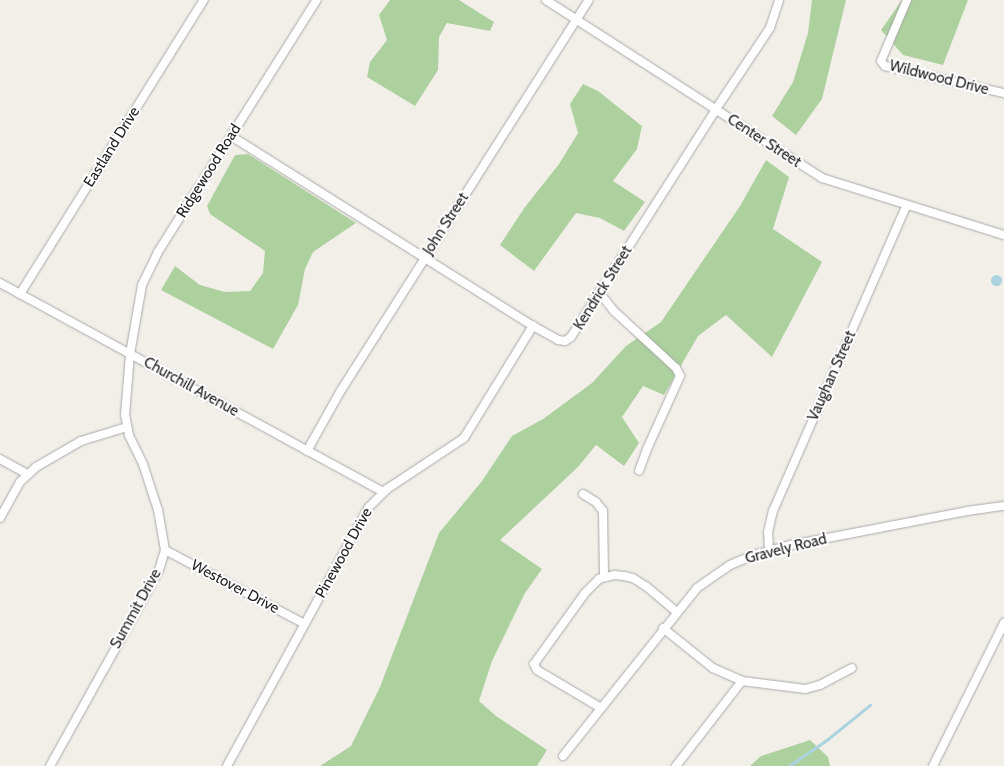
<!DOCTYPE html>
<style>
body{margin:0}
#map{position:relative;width:1004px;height:766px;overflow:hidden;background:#f2efe9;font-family:Cabin,sans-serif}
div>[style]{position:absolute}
.forest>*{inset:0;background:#add19e}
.water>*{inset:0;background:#aad3df}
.round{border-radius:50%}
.stream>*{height:2.5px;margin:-1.25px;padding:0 1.25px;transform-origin:1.25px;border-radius:1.25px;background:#aad3df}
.roads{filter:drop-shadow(0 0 1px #a9a9a9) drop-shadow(0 0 1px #a9a9a9)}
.street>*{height:8px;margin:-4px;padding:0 4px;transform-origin:4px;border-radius:4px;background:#fff}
span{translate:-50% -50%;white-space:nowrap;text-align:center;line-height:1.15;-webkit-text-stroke:4px #fff;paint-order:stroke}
.street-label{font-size:15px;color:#222}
</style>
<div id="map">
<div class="forest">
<i style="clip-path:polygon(390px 0,459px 0,494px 22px,490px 31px,447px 23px,439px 37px,438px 70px,415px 106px,367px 77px,370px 62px,387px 40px,379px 15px)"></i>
<i style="clip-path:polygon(812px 0,846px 0,822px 99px,796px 135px,772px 116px,793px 82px,808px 33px)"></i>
<i style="clip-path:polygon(902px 0,968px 0,943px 65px,903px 55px,881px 30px)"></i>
<i style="clip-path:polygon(583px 84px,598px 91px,642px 126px,637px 149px,613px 181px,645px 202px,624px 231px,600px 218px,576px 213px,534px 271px,500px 245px,525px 207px,559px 164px,578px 133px,570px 104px)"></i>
<i style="clip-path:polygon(248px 154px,356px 223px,313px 252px,305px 269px,298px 305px,273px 349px,161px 290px,175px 266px,200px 285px,225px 292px,250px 291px,263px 273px,265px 251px,210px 214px,207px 206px,235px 155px)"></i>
<i style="clip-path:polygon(766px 160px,789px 177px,773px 229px,822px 262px,772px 357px,726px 315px,698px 336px,664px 395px,643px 386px,622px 417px,639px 443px,624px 466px,596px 445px,578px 467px,500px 540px,542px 569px,525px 593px,492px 661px,479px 701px,496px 716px,547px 750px,537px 766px,320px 766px,351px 746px,380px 687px,439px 533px,482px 481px,512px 436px,543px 419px,592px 383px,626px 346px,661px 322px,740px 206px)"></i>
<i style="clip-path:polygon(810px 740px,828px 757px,830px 766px,750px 766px,761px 756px)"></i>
</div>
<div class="water">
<i class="round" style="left:990.5px;top:274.5px;width:11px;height:11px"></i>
</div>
<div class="stream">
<i style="left:789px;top:766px;width:47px;rotate:-34.7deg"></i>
<i style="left:828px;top:739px;width:54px;rotate:-39deg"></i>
</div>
<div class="roads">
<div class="street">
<i style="left:546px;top:0;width:328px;rotate:32.8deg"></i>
<i style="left:822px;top:178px;width:191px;rotate:17.4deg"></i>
<i style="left:907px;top:0;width:66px;rotate:113.1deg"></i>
<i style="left:881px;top:61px;width:6px;rotate:51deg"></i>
<i style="left:885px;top:66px;width:122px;rotate:12.8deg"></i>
<i style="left:231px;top:136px;width:357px;rotate:32.2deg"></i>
<i style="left:533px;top:326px;width:29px;rotate:29deg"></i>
<i style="left:558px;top:340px;width:7px;rotate:8deg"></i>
<i style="left:565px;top:341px;width:7px;rotate:-34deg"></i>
<i style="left:571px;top:337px;width:270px;rotate:-57.5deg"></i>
<i style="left:716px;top:109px;width:97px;rotate:-56.3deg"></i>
<i style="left:770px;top:28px;width:29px;rotate:-72deg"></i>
<i style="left:0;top:283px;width:436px;rotate:28.6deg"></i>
<i style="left:599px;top:292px;width:24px;rotate:52deg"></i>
<i style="left:614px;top:311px;width:84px;rotate:42.6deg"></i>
<i style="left:676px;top:368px;width:9px;rotate:63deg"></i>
<i style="left:680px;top:376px;width:80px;rotate:114.3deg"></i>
<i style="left:647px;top:449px;width:23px;rotate:110deg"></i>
<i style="left:20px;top:294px;width:347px;rotate:-58deg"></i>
<i style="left:307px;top:451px;width:68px;rotate:-60.8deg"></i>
<i style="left:340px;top:392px;width:464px;rotate:-57.6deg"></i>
<i style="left:0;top:459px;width:31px;rotate:29deg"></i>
<i style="left:583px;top:494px;width:15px;rotate:32deg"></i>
<i style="left:596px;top:502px;width:11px;rotate:52deg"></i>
<i style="left:603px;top:511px;width:66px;rotate:89.1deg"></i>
<i style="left:0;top:518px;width:41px;rotate:-60.9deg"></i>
<i style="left:20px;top:482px;width:22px;rotate:-43deg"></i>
<i style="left:36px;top:467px;width:52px;rotate:-30deg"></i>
<i style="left:81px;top:441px;width:48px;rotate:-16.9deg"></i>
<i style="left:165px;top:550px;width:158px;rotate:27.9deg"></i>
<i style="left:769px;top:550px;width:18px;rotate:-93deg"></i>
<i style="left:768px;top:532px;width:22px;rotate:-77deg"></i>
<i style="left:773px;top:511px;width:334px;rotate:-66.4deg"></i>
<i style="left:663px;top:628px;width:64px;rotate:38.7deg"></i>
<i style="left:713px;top:668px;width:32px;rotate:24deg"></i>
<i style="left:742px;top:681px;width:64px;rotate:7.2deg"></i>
<i style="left:805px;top:689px;width:16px;rotate:-15deg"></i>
<i style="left:820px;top:685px;width:36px;rotate:-28deg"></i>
<i style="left:601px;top:708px;width:74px;rotate:-149.3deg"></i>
<i style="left:537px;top:670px;width:7px;rotate:-117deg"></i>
<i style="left:534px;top:664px;width:87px;rotate:-54.3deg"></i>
<i style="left:585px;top:593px;width:20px;rotate:-45deg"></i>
<i style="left:599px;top:579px;width:16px;rotate:-15deg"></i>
<i style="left:614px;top:575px;width:10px;rotate:6deg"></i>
<i style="left:624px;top:576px;width:9px;rotate:13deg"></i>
<i style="left:633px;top:578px;width:17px;rotate:33deg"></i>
<i style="left:647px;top:587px;width:39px;rotate:40deg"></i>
<i style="left:563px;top:756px;width:215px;rotate:-51.4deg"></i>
<i style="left:697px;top:588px;width:40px;rotate:-34.9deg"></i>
<i style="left:730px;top:565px;width:25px;rotate:-23deg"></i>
<i style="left:753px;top:555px;width:39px;rotate:-15deg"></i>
<i style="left:791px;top:545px;width:179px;rotate:-10.9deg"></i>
<i style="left:967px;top:511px;width:37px;rotate:-8deg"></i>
<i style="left:50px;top:766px;width:224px;rotate:-60.9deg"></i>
<i style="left:159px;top:570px;width:21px;rotate:-73deg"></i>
<i style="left:165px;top:550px;width:41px;rotate:-99.9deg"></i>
<i style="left:158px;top:510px;width:48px;rotate:-108.1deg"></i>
<i style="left:143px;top:464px;width:32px;rotate:-116deg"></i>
<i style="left:129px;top:435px;width:20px;rotate:-101deg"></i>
<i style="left:125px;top:415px;width:61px;rotate:-85.3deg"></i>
<i style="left:130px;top:354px;width:70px;rotate:-80.1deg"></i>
<i style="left:142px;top:285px;width:37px;rotate:-64deg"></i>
<i style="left:158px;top:252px;width:298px;rotate:-57.8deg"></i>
<i style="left:227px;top:766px;width:295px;rotate:-61.3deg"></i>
<i style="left:369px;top:507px;width:25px;rotate:-45deg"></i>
<i style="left:387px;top:489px;width:92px;rotate:-33.5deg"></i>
<i style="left:464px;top:438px;width:132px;rotate:-58.4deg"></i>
<i style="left:676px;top:766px;width:108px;rotate:-52.2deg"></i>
<i style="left:933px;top:766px;width:160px;rotate:-63.6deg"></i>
</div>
</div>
<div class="street-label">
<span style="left:939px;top:78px;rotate:14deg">Wildwood Drive</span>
<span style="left:764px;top:141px;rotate:33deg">Center Street</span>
<span style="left:112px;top:147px;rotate:-58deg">Eastland Drive</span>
<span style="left:209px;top:171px;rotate:-58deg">Ridgewood Road</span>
<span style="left:446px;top:224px;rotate:-57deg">John Street</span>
<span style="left:603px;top:288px;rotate:-58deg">Kendrick Street</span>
<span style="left:832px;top:376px;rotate:-66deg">Vaughan Street</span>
<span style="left:191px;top:387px;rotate:29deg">Churchill Avenue</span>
<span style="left:786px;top:549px;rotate:-14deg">Gravely Road</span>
<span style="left:344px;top:553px;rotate:-61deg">Pinewood Drive</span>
<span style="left:235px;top:587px;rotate:28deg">Westover Drive</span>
<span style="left:136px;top:609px;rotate:-61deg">Summit Drive</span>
</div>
</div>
